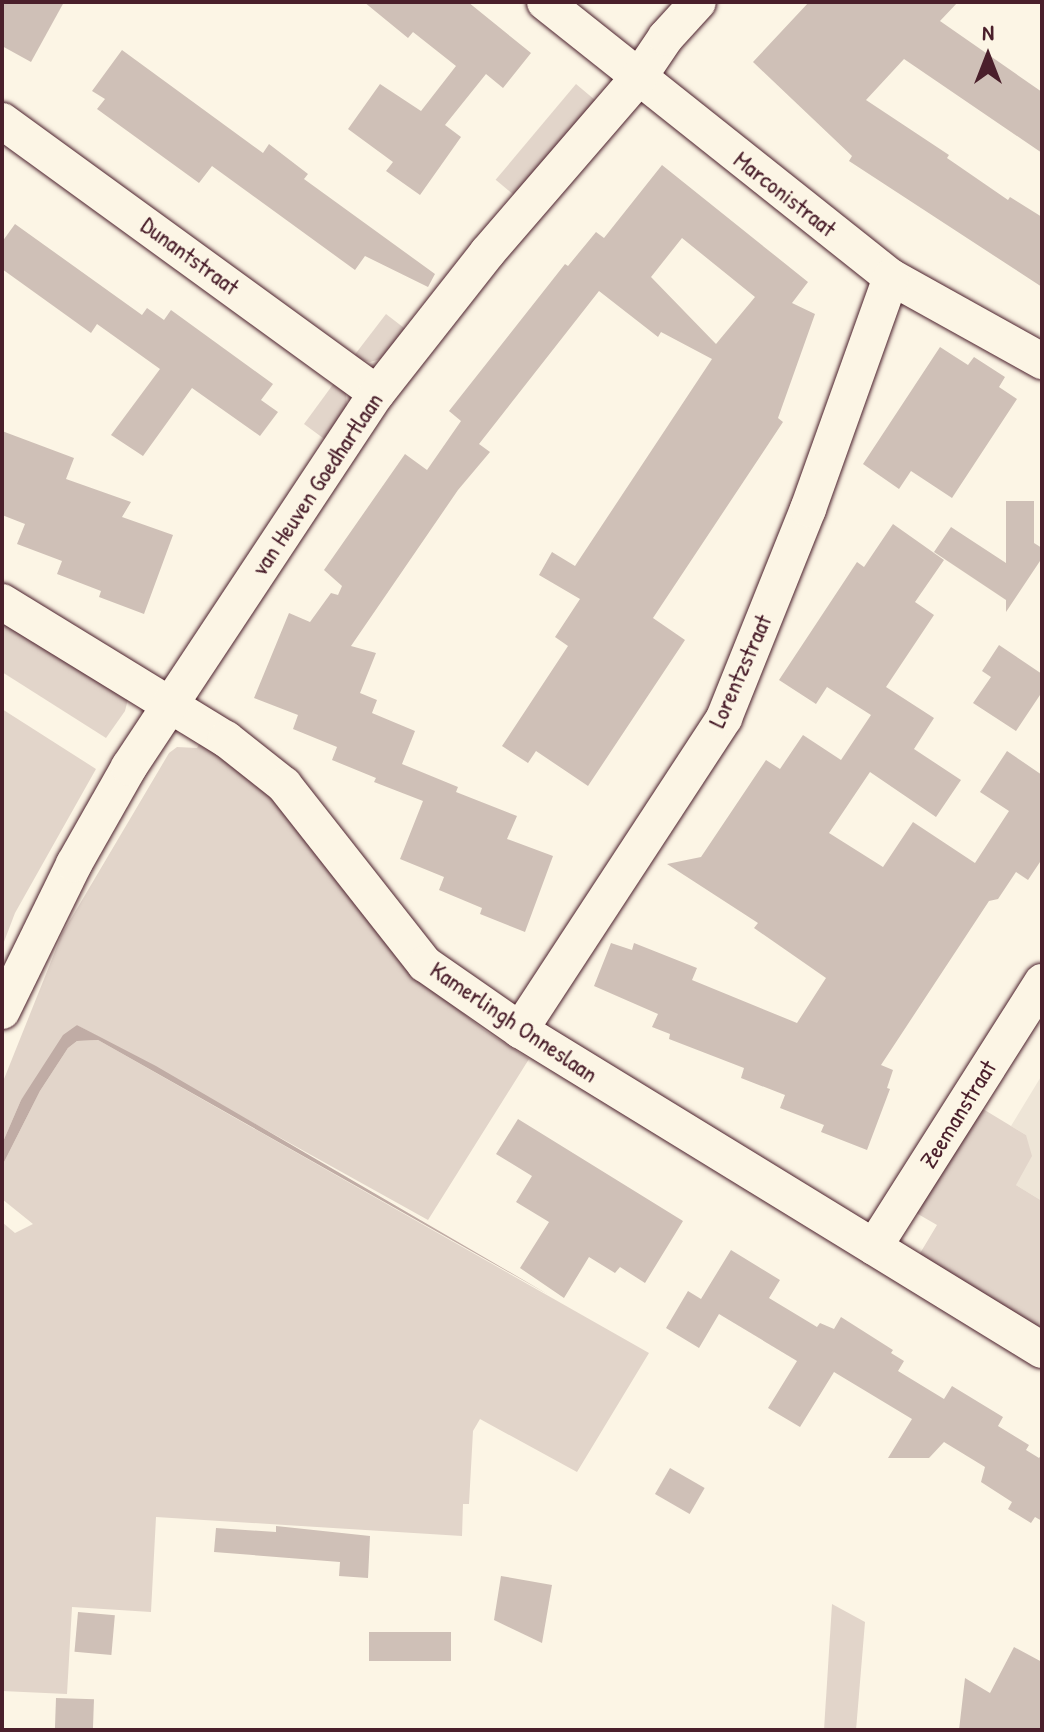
<!DOCTYPE html>
<style>
body{margin:0}
#map{position:relative;width:1044px;height:1732px;overflow:hidden;background:#fcf5e5;font-family:"Patrick Hand",sans-serif}
div>[style]{position:absolute}
.built>*{inset:0;background:#eee5d7}
.green>*{inset:0;background:#e2d5ca;transform-origin:0 0}
.water>*{inset:0;background:#c0aca5}
.building>*{inset:0;background:#cfc0b7;transform-origin:0 0}
.roads{filter:drop-shadow(0 0 2px #4a1f2b) drop-shadow(0 0 2px #4a1f2b)}
.minor>*{height:36px;margin:-18px;padding:0 18px;transform-origin:18px;border-radius:18px;background:#fcf5e5}
span{translate:-50% -50%;white-space:nowrap;text-align:center;line-height:1.15;-webkit-text-stroke:6px #fcf5e5;paint-order:stroke}
.street-label{font-size:24px;color:#4a1f2b}
.frame{position:absolute;inset:0;border:4px solid #4a1f2b;pointer-events:none}
.north{position:absolute;left:948px;top:16px;width:80px;height:80px;-webkit-text-stroke:6px #fcf5e5;paint-order:stroke;rotate:0deg;font-size:22px;font-weight:700;line-height:32px;text-align:center;color:#4a1f2b}
.north::after{content:'';display:block;margin:auto;width:28px;height:36px;background:#4a1f2b;clip-path:polygon(50% 0,100% 100%,50% 72%,0 100%)}
</style>
<div id="map">
<div class="built">
<i style="clip-path:polygon(1042px 1075px,1042px 1201px,1016px 1185px,1026px 1135px,1011px 1126px)"></i>
</div>
<div class="green">
<i style="left:576px;top:84px;width:26px;height:125px;rotate:40deg"></i>
<i style="clip-path:polygon(386px 314px,408px 331px,384px 358px,370px 362px,353px 357px)"></i>
<i style="clip-path:polygon(337px 379px,346px 393px,347px 408px,327px 441px,304px 424px)"></i>
<i style="clip-path:polygon(2px 622px,128px 699px,125px 711px,106px 738px,2px 672px)"></i>
<i style="clip-path:polygon(2px 709px,96px 769px,15px 913px,2px 947px)"></i>
<i style="clip-path:polygon(201px 741px,282px 805px,405px 967px,484px 1030px,529px 1059px,428px 1220px,77px 1025px,21px 1100px,2px 1144px,2px 1084px,62px 934px,169px 753px,177px 747px,197px 748px)"></i>
<i style="clip-path:polygon(98px 1040px,649px 1353px,577px 1472px,480px 1419px,473px 1431px,469px 1504px,463px 1504px,462px 1536px,156px 1517px,151px 1612px,72px 1607px,67px 1694px,2px 1691px,2px 1222px,15px 1233px,33px 1224px,2px 1199px,2px 1166px,40px 1091px,68px 1048px,77px 1041px)"></i>
<i style="clip-path:polygon(983px 1109px,1026px 1135px,1032px 1156px,1016px 1185px,1042px 1201px,1042px 1336px,916px 1260px,937px 1225px,911px 1210px,975px 1112px)"></i>
<i style="clip-path:polygon(832px 1604px,865px 1622px,856px 1730px,824px 1730px)"></i>
</div>
<div class="water">
<i style="clip-path:polygon(77px 1025px,156px 1066px,549px 1295px,98px 1040px,77px 1041px,68px 1048px,40px 1091px,2px 1166px,2px 1144px,21px 1100px,63px 1035px)"></i>
</div>
<div class="building">
<i style="clip-path:polygon(2px 2px,64px 2px,31px 62px,2px 46px)"></i>
<i style="clip-path:polygon(364px 2px,468px 2px,531px 53px,503px 88px,486px 74px,445px 125px,461px 137px,420px 195px,386px 171px,393px 162px,348px 129px,380px 84px,421px 111px,456px 66px,413px 32px,408px 38px)"></i>
<i style="clip-path:polygon(809px 2px,958px 2px,940px 21px,1042px 92px,1042px 153px,904px 59px,866px 100px,949px 155px,947px 158px,1008px 200px,1010px 197px,1042px 217px,1042px 287px,849px 161px,852px 156px,753px 62px)"></i>
<i style="clip-path:polygon(122px 50px,263px 153px,269px 144px,308px 174px,304px 179px,435px 274px,428px 287px,365px 256px,355px 270px,212px 166px,199px 183px,97px 109px,105px 99px,92px 91px)"></i>
<i style="clip-path:polygon(evenodd,662px 165px,808px 282px,792px 303px,815px 314px,778px 418px,783px 422px,653px 618px,685px 640px,588px 786px,536px 751px,528px 763px,502px 746px,568px 646px,555px 637px,580px 599px,539px 575px,552px 552px,575px 566px,712px 359px,661px 332px,658px 337px,599px 291px,479px 444px,490px 452px,458px 490px,351px 646px,376px 653px,360px 693px,377px 700px,372px 713px,415px 731px,402px 764px,458px 787px,456px 792px,517px 816px,507px 839px,553px 856px,525px 932px,480px 914px,482px 908px,439px 890px,444px 877px,400px 859px,423px 801px,374px 782px,376px 778px,332px 760px,337px 747px,293px 729px,298px 715px,254px 698px,289px 613px,310px 622px,331px 593px,338px 595px,342px 586px,324px 570px,405px 454px,427px 470px,461px 421px,449px 411px,565px 264px,568px 266px,596px 232px,604px 238px,662px 165px,682px 238px,755px 297px,716px 344px,651px 277px,682px 238px)"></i>
<i style="clip-path:polygon(15px 224px,142px 315px,147px 308px,164px 320px,171px 310px,273px 384px,261px 400px,278px 412px,260px 436px,192px 388px,143px 456px,111px 435px,160px 369px,97px 324px,91px 333px,2px 269px,2px 242px)"></i>
<i style="clip-path:polygon(940px 347px,968px 365px,974px 357px,1005px 377px,999px 387px,1017px 399px,952px 498px,911px 471px,899px 489px,863px 464px)"></i>
<i style="clip-path:polygon(2px 431px,74px 458px,66px 479px,131px 502px,122px 517px,173px 535px,144px 614px,99px 597px,101px 591px,57px 574px,62px 561px,17px 544px,25px 524px,2px 515px)"></i>
<i style="clip-path:polygon(1006px 501px,1034px 501px,1034px 543px,1042px 548px,1042px 558px,1006px 612px,1006px 600px,934px 552px,951px 527px,1006px 563px)"></i>
<i style="clip-path:polygon(893px 524px,944px 560px,915px 602px,934px 615px,886px 687px,934px 718px,914px 749px,961px 780px,936px 817px,870px 772px,829px 833px,883px 867px,913px 822px,975px 863px,1009px 811px,980px 792px,1007px 751px,1042px 775px,1042px 859px,1028px 880px,1016px 872px,998px 899px,989px 901px,881px 1065px,893px 1070px,887px 1088px,890px 1089px,867px 1150px,821px 1132px,824px 1125px,780px 1108px,785px 1095px,741px 1078px,744px 1068px,669px 1039px,670px 1034px,652px 1027px,658px 1014px,594px 986px,611px 943px,632px 950px,634px 943px,697px 968px,692px 980px,797px 1023px,826px 978px,754px 928px,758px 923px,667px 864px,701px 857px,766px 760px,780px 769px,803px 735px,841px 760px,871px 715px,827px 687px,816px 704px,779px 680px,857px 562px,864px 567px)"></i>
<i style="clip-path:polygon(999px 645px,1042px 674px,1042px 692px,1016px 731px,973px 703px,991px 677px,982px 671px)"></i>
<i style="clip-path:polygon(518px 1119px,683px 1221px,645px 1283px,620px 1267px,615px 1273px,589px 1257px,564px 1298px,520px 1268px,549px 1222px,516px 1202px,532px 1176px,496px 1154px)"></i>
<i style="clip-path:polygon(731px 1250px,780px 1280px,769px 1298px,817px 1327px,820px 1323px,834px 1329px,841px 1317px,893px 1350px,891px 1353px,904px 1361px,898px 1371px,944px 1399px,952px 1386px,1003px 1417px,998px 1426px,1029px 1445px,1026px 1450px,1039px 1458px,1042px 1454px,1042px 1521px,1035px 1517px,1031px 1523px,1008px 1509px,1012px 1502px,981px 1482px,985px 1467px,944px 1442px,929px 1458px,888px 1458px,912px 1419px,834px 1372px,800px 1427px,768px 1408px,797px 1361px,719px 1314px,699px 1348px,666px 1328px,688px 1291px,701px 1299px)"></i>
<i style="left:670px;top:1468px;width:40px;height:30px;rotate:30deg"></i>
<i style="clip-path:polygon(276px 1526px,370px 1536px,368px 1578px,339px 1576px,340px 1562px,214px 1552px,216px 1528px,276px 1532px)"></i>
<i style="clip-path:polygon(501px 1576px,552px 1585px,542px 1643px,494px 1620px)"></i>
<i style="left:78px;top:1612px;width:37px;height:40px;rotate:5deg"></i>
<i style="left:369px;top:1632px;width:82px;height:29px"></i>
<i style="clip-path:polygon(1014px 1647px,1042px 1662px,1042px 1730px,959px 1730px,965px 1678px,990px 1693px)"></i>
<i style="left:56px;top:1698px;width:38px;height:32px;rotate:2deg"></i>
</div>
<div class="roads">
<div class="minor">
<i style="left:545px;top:2px;width:442px;rotate:38.5deg"></i>
<i style="left:891px;top:277px;width:173px;rotate:29.1deg"></i>
<i style="left:2px;top:121px;width:463px;rotate:36deg"></i>
<i style="left:2px;top:602px;width:263px;rotate:31.5deg"></i>
<i style="left:226px;top:739px;width:74px;rotate:38.4deg"></i>
<i style="left:284px;top:785px;width:228px;rotate:51.8deg"></i>
<i style="left:425px;top:964px;width:116px;rotate:34.8deg"></i>
<i style="left:520px;top:1030px;width:612px;rotate:31.51deg"></i>
<i style="left:2px;top:1011px;width:164px;rotate:-63.9deg"></i>
<i style="left:74px;top:864px;width:112px;rotate:-60.4deg"></i>
<i style="left:129px;top:767px;width:449px;rotate:-56.5deg"></i>
<i style="left:377px;top:393px;width:178px;rotate:-51.8deg"></i>
<i style="left:487px;top:253px;width:233px;rotate:-49.2deg"></i>
<i style="left:639px;top:77px;width:48px;rotate:-56deg"></i>
<i style="left:666px;top:37px;width:47px;rotate:-47.6deg"></i>
<i style="left:520px;top:1030px;width:373px;rotate:-56.8deg"></i>
<i style="left:724px;top:718px;width:225px;rotate:-68.1deg"></i>
<i style="left:808px;top:509px;width:246px;rotate:-70.3deg"></i>
<i style="left:874px;top:1247px;width:314px;rotate:-57.6deg"></i>
</div>
</div>
<div class="street-label">
<span style="left:785px;top:194px;rotate:38deg">Marconistraat</span>
<span style="left:190px;top:256px;rotate:36deg">Dunantstraat</span>
<span style="left:317px;top:484px;rotate:-56deg">van Heuven Goedhartlaan</span>
<span style="left:740px;top:671px;rotate:-66deg">Lorentzstraat</span>
<span style="left:514px;top:1022px;rotate:34deg">Kamerlingh Onneslaan</span>
<span style="left:958px;top:1114px;rotate:-58deg">Zeemanstraat</span>
</div>
<div class="frame"></div>
<div class="north">N</div>
</div>
